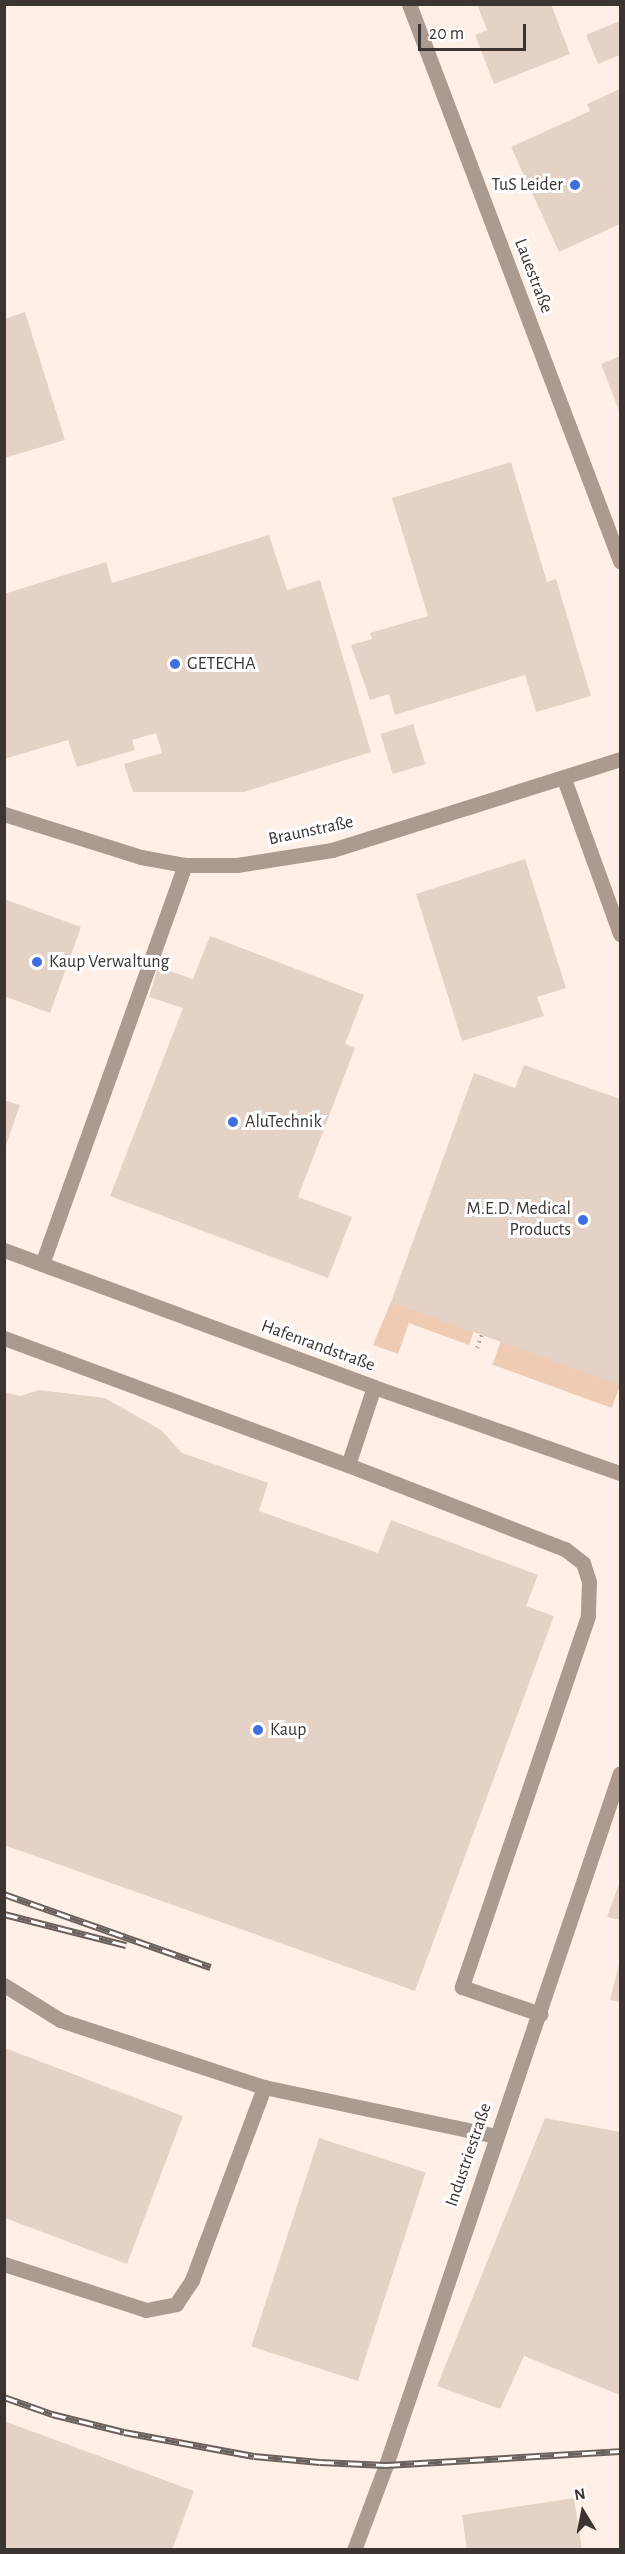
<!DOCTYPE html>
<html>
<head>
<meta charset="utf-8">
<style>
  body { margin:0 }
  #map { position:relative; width:625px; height:2554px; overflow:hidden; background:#ffefe6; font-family:"Alegreya Sans",sans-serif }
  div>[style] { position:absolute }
  .green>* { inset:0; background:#efcbb4; transform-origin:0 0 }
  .building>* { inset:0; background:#e5d2c7; transform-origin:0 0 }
  .path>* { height:4px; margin-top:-2px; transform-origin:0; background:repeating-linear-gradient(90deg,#b1a49d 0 1.5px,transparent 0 6px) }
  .minor>* { height:15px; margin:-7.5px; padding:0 7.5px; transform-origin:7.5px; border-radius:7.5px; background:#aa9a8f }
  .rail>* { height:7px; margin-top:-3.5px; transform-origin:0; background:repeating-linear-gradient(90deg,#fff 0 14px,#6b615c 0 28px); box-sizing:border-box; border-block:2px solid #6b615c }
  .dots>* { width:16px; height:16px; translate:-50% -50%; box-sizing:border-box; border:3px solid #fff; border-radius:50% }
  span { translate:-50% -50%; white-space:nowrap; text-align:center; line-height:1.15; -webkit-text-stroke:6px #fff; paint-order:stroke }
  .poi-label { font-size:18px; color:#3c3430 }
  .right { translate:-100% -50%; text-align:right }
  .left { translate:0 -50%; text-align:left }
  .street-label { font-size:18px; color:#3c3430 }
  .frame { position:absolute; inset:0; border:6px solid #3c3430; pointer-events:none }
  .north { position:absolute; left:553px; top:2482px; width:60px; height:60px; -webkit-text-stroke:4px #fff; paint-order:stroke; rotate:350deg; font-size:16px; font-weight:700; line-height:24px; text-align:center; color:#3c3430 }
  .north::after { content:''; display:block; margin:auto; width:21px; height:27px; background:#3c3430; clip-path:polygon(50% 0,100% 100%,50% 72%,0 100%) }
  .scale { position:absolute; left:418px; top:24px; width:108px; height:27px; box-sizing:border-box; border:3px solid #3c3430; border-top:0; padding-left:8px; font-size:18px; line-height:21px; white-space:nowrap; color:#3c3430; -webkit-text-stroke:4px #fff; paint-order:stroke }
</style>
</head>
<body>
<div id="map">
  <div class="green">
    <i style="clip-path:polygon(391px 1302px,474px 1331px,469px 1345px,409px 1323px,398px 1354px,373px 1345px)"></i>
    <i style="left:501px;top:1341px;width:127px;height:25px;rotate:20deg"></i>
  </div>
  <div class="building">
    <i style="clip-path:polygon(477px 4px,551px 4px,570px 54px,494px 84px,475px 35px,487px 30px)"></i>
    <i style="clip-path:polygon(620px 21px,620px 55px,598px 64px,586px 35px)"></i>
    <i style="clip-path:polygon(620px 89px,620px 224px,559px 252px,511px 147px,590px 111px,587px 104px)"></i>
    <i style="clip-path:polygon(25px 312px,65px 440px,4px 458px,4px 319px)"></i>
    <i style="clip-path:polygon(620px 356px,620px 413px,601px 364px)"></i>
    <i style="clip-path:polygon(511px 462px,547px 582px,556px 579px,591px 696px,536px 712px,525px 675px,395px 715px,389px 694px,370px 700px,351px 645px,372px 639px,370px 633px,428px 616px,392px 498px)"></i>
    <i style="clip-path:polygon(269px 535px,287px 590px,320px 580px,371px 752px,244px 792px,133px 792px,124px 764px,162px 753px,156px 733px,132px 740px,135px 750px,77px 767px,68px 740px,4px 759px,4px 594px,106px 562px,112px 583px)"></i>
    <i style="left:413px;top:724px;width:42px;height:34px;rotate:73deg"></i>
    <i style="clip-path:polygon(525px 859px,566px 988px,537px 997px,544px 1016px,462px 1041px,416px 894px)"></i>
    <i style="clip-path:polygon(4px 899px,81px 927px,50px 1013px,4px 996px)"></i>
    <i style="clip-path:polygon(210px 936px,364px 995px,345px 1044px,355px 1048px,298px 1197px,352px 1217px,328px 1278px,110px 1196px,183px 1008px,149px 997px,158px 967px,193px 979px)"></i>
    <i style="clip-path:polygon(524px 1065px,620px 1099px,620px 1385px,391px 1302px,474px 1073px,515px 1088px)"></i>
    <i style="clip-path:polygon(4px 1100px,20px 1105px,5px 1148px,4px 1148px)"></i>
    <i style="clip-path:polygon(39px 1390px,105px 1398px,161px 1430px,182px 1453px,268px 1483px,259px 1511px,378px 1553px,391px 1520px,538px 1575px,526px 1606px,554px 1616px,415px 1991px,4px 1845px,4px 1392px,20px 1396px)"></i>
    <i style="clip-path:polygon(620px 1881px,620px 1920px,607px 1917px)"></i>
    <i style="clip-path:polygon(620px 1961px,620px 2002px,610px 2000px)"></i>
    <i style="clip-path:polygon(5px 2048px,183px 2116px,127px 2264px,5px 2218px)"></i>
    <i style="clip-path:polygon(545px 2118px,620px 2132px,620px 2395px,524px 2356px,500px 2409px,437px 2386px)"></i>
    <i style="left:319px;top:2138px;width:112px;height:219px;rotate:18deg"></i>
    <i style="clip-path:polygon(4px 2421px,194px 2491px,172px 2550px,4px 2550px)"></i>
    <i style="clip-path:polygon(574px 2498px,582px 2550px,467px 2550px,462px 2515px)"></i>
  </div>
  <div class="path">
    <i style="left:477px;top:1348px;width:15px;rotate:-70deg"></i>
  </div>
  <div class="minor">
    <i style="left:409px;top:4px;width:596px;rotate:69.25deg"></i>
    <i style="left:564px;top:779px;width:165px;rotate:70.1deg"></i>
    <i style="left:4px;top:814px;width:144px;rotate:17.4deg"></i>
    <i style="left:141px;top:857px;width:45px;rotate:10.3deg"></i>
    <i style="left:185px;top:865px;width:52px"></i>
    <i style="left:237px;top:865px;width:96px;rotate:-9deg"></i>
    <i style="left:332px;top:850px;width:302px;rotate:-17.5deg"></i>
    <i style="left:4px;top:1250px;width:395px;rotate:20.3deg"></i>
    <i style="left:374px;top:1387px;width:261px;rotate:19.3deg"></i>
    <i style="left:42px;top:1264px;width:424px;rotate:-70.3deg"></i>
    <i style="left:4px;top:1338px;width:367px;rotate:20.3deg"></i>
    <i style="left:348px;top:1465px;width:82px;rotate:-71.6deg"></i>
    <i style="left:348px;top:1465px;width:233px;rotate:21.2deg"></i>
    <i style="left:565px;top:1549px;width:23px;rotate:38deg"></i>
    <i style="left:583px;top:1563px;width:20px;rotate:72deg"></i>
    <i style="left:589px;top:1582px;width:34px;rotate:92deg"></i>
    <i style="left:588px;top:1616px;width:392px;rotate:108.8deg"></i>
    <i style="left:462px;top:1987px;width:83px;rotate:19.1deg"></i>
    <i style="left:4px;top:1985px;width:66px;rotate:32deg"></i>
    <i style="left:60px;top:2020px;width:215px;rotate:18.2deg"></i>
    <i style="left:264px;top:2087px;width:238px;rotate:11.9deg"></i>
    <i style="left:4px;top:2264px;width:149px;rotate:17.9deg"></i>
    <i style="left:146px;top:2310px;width:31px;rotate:-11deg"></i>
    <i style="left:176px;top:2304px;width:29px;rotate:-56deg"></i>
    <i style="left:192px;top:2280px;width:206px;rotate:-69.5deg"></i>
    <i style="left:354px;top:2550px;width:91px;rotate:-69.4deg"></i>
    <i style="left:386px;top:2465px;width:730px;rotate:-71.32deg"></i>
  </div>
  <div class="rail">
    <i style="left:4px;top:1894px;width:219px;rotate:19.5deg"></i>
    <i style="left:4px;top:1914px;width:126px;rotate:14.3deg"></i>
    <i style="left:4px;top:2397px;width:51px;rotate:19.5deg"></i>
    <i style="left:52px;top:2414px;width:74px;rotate:14deg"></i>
    <i style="left:124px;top:2432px;width:132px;rotate:10.5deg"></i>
    <i style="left:254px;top:2456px;width:66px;rotate:5.2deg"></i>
    <i style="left:320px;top:2462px;width:66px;rotate:2.6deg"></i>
    <i style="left:386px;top:2465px;width:234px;rotate:-3.4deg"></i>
  </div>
  <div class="dots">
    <i style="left:575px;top:185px;background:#3e6edf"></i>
    <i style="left:175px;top:664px;background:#3e6edf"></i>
    <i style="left:37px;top:962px;background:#3e6edf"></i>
    <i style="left:233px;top:1122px;background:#3e6edf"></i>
    <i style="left:583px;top:1220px;background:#3e6edf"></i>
    <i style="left:258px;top:1730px;background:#3e6edf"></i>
  </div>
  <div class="poi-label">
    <span class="right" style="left:563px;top:185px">TuS Leider</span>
    <span class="left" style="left:187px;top:664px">GETECHA</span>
    <span class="left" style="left:49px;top:962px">Kaup Verwaltung</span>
    <span class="left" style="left:245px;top:1122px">AluTechnik</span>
    <span class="right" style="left:571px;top:1220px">M.E.D. Medical<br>Products</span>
    <span class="left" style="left:270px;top:1730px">Kaup</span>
  </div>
  <div class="street-label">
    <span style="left:533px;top:276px;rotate:69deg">Lauestraße</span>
    <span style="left:311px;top:831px;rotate:-12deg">Braunstraße</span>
    <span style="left:318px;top:1346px;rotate:20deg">Hafenrandstraße</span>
    <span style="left:469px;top:2155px;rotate:-71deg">Industriestraße</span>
  </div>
  <div class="frame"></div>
  <div class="north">N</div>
  <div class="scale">20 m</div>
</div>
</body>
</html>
